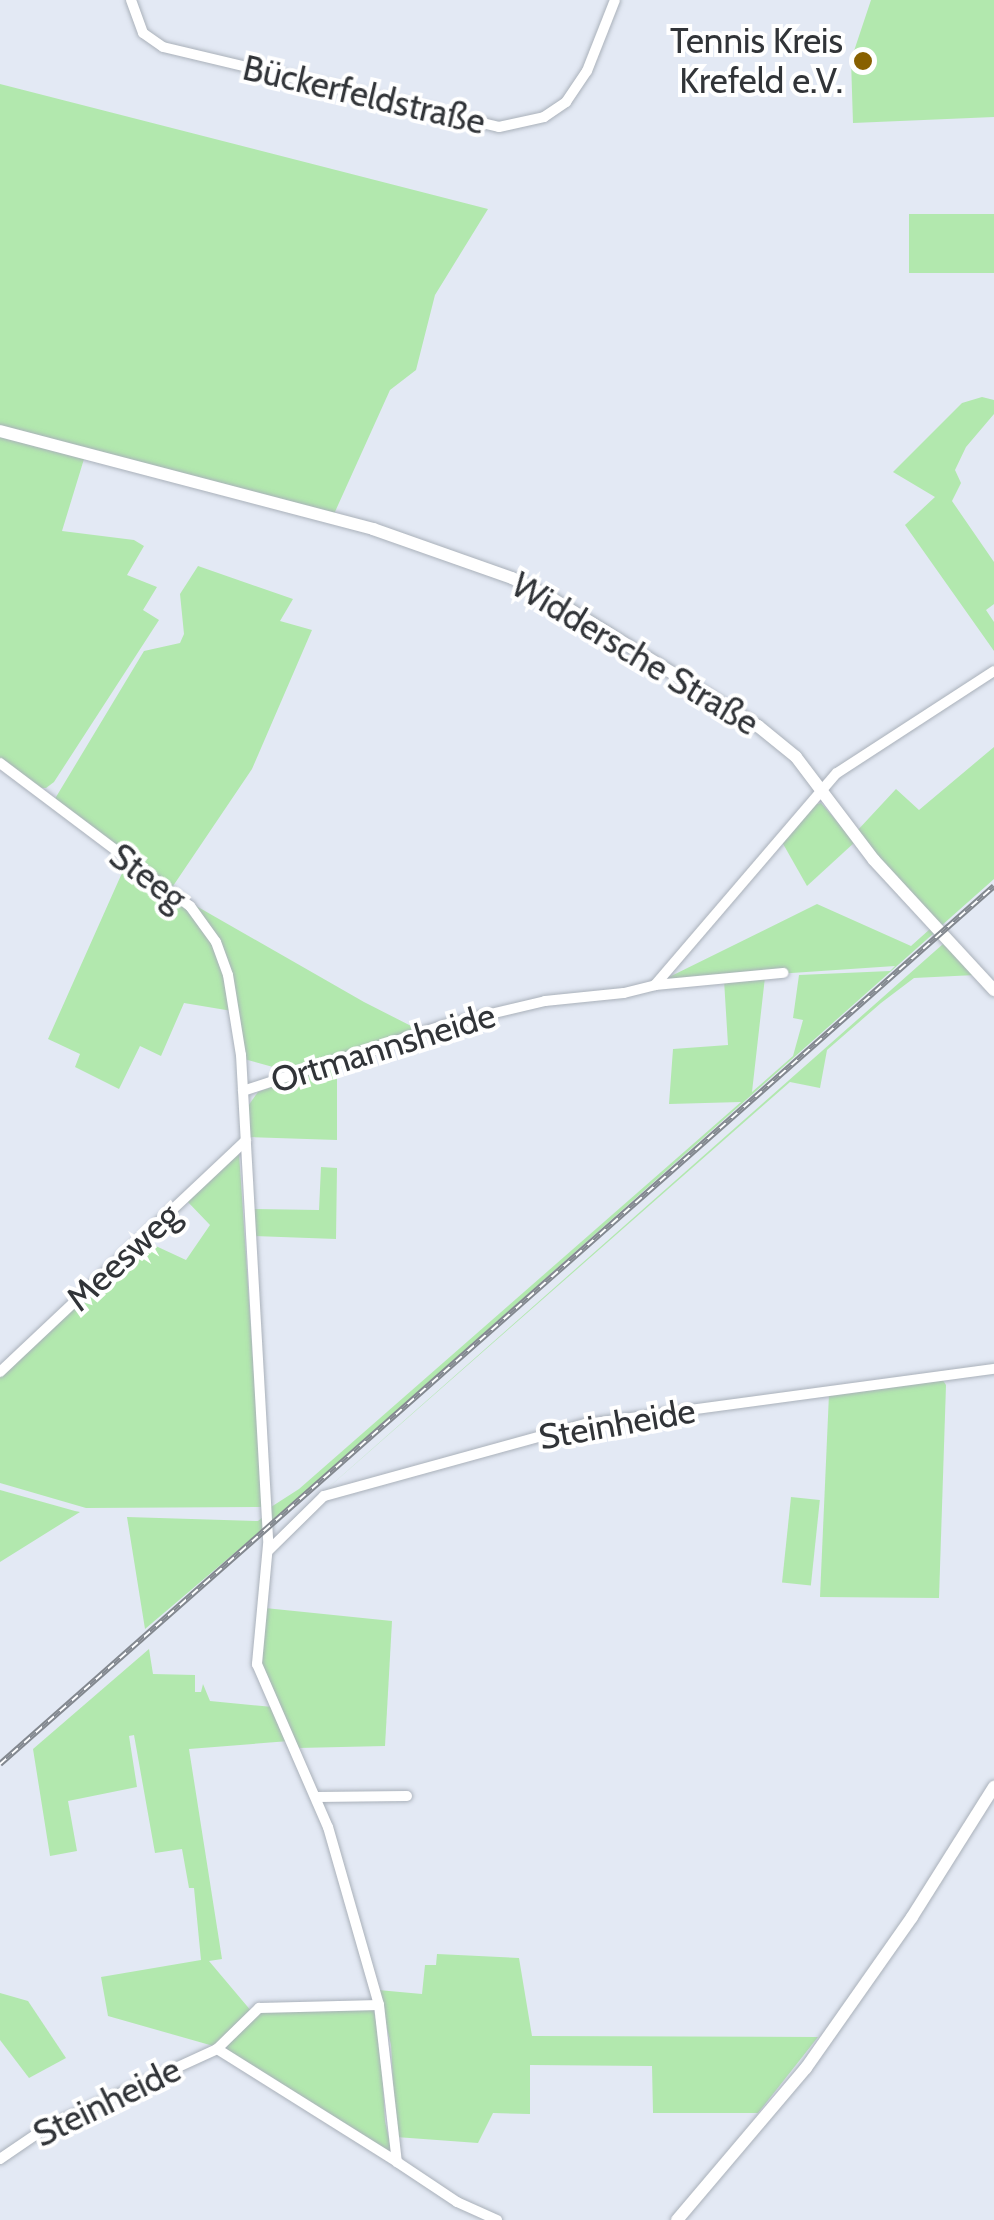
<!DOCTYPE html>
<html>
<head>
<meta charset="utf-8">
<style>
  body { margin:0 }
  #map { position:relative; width:994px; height:2220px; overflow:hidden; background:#e3e9f4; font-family:Cabin,sans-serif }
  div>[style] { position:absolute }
  .green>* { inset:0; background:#b2e8ae; transform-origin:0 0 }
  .roads { filter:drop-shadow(0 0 2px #aab1ba) drop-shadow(0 0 2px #aab1ba) }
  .minor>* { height:10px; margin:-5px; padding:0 5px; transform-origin:5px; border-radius:5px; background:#fff }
  .tertiary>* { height:12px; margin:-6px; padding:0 6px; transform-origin:6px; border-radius:6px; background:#fff }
  .rail>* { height:6px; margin-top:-3px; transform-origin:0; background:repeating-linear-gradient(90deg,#fff 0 8px,#83888f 0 16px); box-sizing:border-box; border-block:2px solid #83888f }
  .dots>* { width:28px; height:28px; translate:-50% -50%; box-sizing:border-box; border:5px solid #fff; border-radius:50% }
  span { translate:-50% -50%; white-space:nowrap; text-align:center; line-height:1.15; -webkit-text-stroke:8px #fff; paint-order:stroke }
  .poi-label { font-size:35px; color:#313438 }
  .right { translate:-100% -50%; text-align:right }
  .street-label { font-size:35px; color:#313438 }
</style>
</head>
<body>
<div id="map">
  <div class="green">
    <i style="clip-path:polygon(871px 0,994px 0,994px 117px,853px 123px,851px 60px)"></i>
    <i style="clip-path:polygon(0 84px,488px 209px,435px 295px,416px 370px,390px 390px,334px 514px,0 427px)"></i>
    <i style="left:994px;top:214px;width:59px;height:85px;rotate:90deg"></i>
    <i style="clip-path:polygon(982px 397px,994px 400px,994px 414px,966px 447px,955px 470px,961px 483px,952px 501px,994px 562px,994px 604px,986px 610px,994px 622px,994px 651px,905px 525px,935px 497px,893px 472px,962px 403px)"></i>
    <i style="clip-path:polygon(0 436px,84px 459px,62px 531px,134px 540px,144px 546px,127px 575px,157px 587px,143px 610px,159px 620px,54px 782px,46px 788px,35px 788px,0 760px)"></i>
    <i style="clip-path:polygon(198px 566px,293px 599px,280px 621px,312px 630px,252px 769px,171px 889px,53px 802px,144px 651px,180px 643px,184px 634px,180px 594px)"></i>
    <i style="clip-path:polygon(994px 747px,994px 879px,941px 926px,856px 832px,896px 789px,919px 810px)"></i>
    <i style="clip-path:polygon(821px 803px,855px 842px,807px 886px,782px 842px,813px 805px)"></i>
    <i style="clip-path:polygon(126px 864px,187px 907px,217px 949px,232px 1011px,184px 1003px,161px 1056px,140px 1046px,119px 1089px,75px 1067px,80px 1054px,48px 1039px)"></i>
    <i style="clip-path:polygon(191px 903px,364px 1002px,419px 1030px,291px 1072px,244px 1059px,229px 968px)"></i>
    <i style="clip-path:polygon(817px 904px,911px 946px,930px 929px,934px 933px,270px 1523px,271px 1507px,299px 1489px,741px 1102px,669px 1104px,673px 1049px,728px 1045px,724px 980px,765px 977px,752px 1092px,793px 1056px,803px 1020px,793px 1018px,799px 975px,890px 971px,895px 966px,659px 982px)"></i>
    <i style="clip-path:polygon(943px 944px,975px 975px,914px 978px,881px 1003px,827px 1050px,820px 1088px,790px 1082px,312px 1502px)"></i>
    <i style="clip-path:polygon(337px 1062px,337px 1140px,249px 1137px,248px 1106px,258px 1092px)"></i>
    <i style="clip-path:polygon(239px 1153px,263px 1507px,86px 1508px,0 1483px,0 1376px,145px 1241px,186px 1260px,210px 1225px,186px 1200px)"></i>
    <i style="clip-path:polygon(321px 1167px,337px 1168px,336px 1239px,252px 1236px,251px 1209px,319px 1210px)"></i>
    <i style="clip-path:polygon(942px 1379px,946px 1385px,939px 1598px,820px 1597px,829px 1394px)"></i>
    <i style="clip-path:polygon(0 1490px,75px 1511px,80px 1512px,0 1562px)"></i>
    <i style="left:791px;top:1497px;width:29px;height:86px;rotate:6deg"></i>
    <i style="clip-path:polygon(127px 1517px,258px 1521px,263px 1517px,264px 1528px,145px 1629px)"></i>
    <i style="clip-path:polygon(265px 1608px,392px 1621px,385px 1746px,298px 1748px,259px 1663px)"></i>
    <i style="clip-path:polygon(149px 1649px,153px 1674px,195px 1675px,195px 1692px,201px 1692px,203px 1684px,210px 1701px,273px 1707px,289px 1741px,189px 1749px,222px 1959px,209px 1961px,252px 2012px,217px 2047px,108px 2016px,101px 1977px,201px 1960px,194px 1888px,189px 1888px,182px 1849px,155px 1853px,134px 1735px,129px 1736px,137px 1787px,68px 1801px,77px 1851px,50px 1856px,33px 1749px)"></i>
    <i style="clip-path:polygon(437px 1954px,519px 1958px,532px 2036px,818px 2037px,758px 2113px,653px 2113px,652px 2066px,530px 2065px,530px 2114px,493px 2113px,478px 2143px,396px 2137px,391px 2045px,378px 1990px,422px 1994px,425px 1965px,436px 1965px)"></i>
    <i style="clip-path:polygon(0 1993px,28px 2001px,66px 2058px,29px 2078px,0 2040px)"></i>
    <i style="clip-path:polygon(365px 2007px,374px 2010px,381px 2047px,385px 2121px,393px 2157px,220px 2049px,259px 2011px)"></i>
  </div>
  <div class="roads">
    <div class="minor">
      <i style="left:131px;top:0;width:35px;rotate:70deg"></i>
      <i style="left:143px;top:33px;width:24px;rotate:35deg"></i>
      <i style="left:163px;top:47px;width:345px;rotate:13.4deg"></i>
      <i style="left:499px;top:127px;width:46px;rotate:-12.5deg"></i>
      <i style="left:544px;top:117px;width:27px;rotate:-34deg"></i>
      <i style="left:566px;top:102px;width:37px;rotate:-56deg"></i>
      <i style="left:587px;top:71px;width:76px;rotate:-68.5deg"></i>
      <i style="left:0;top:763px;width:238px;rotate:37deg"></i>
      <i style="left:190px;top:906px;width:44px;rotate:54.2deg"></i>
      <i style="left:216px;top:942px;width:35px;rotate:70deg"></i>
      <i style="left:228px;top:975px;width:81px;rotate:80.8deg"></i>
      <i style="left:241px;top:1055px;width:491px;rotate:86.8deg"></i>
      <i style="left:268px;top:1545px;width:120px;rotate:95.3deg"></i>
      <i style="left:257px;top:1664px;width:178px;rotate:66.5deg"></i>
      <i style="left:328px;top:1827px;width:185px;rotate:74deg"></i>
      <i style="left:379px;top:2005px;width:158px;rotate:83.5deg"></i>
      <i style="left:397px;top:2162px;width:72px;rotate:33.7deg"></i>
      <i style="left:457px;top:2202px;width:44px;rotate:24.2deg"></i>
      <i style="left:655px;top:985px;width:129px;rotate:-5.4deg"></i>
      <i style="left:243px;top:1091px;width:216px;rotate:-18.1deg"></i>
      <i style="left:448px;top:1024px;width:100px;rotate:-13.3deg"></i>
      <i style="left:545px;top:1001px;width:79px;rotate:-5.8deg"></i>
      <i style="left:624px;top:993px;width:32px;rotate:-14deg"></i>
      <i style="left:655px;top:985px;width:279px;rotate:-49.4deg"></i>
      <i style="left:837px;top:773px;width:187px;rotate:-33deg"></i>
      <i style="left:0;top:1372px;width:338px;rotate:-43.3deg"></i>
      <i style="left:269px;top:1550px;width:77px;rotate:-44.5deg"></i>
      <i style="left:324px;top:1496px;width:272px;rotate:-15.4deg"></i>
      <i style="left:586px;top:1424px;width:412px;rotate:-7.7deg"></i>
      <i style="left:316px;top:1797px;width:91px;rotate:-0.6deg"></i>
      <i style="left:217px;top:2049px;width:213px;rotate:32.1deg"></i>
      <i style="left:0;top:2159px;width:57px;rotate:-34.2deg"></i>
      <i style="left:47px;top:2127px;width:187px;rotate:-24.6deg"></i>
      <i style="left:217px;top:2049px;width:59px;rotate:-44.3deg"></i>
      <i style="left:259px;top:2008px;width:120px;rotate:-1.4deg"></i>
    </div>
    <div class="tertiary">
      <i style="left:0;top:431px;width:386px;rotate:14.7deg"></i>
      <i style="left:373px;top:529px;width:147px;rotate:19.4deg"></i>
      <i style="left:512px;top:578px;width:46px;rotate:27.1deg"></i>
      <i style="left:553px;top:599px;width:241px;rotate:31.8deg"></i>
      <i style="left:758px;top:726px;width:49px;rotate:39.2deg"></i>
      <i style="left:796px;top:757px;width:129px;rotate:52.9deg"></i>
      <i style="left:874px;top:860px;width:177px;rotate:47.3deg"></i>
      <i style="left:677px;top:2220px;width:199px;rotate:-49.7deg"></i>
      <i style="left:806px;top:2068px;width:184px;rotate:-54.9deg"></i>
      <i style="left:912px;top:1917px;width:154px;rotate:-57.8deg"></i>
    </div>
  </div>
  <div class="rail">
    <i style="left:0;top:1764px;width:1326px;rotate:-41.45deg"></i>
  </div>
  <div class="dots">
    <i style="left:863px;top:61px;background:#886000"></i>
  </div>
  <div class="poi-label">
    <span class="right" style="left:843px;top:61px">Tennis Kreis<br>Krefeld e.V.</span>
  </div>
  <div class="street-label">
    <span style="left:364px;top:95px;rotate:13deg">Bückerfeldstraße</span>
    <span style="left:635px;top:654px;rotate:31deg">Widdersche Straße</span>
    <span style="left:148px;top:877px;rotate:37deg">Steeg</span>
    <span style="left:383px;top:1048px;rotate:-17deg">Ortmannsheide</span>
    <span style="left:123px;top:1257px;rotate:-43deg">Meesweg</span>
    <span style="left:617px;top:1424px;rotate:-10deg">Steinheide</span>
    <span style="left:107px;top:2102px;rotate:-26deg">Steinheide</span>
  </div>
</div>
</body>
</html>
